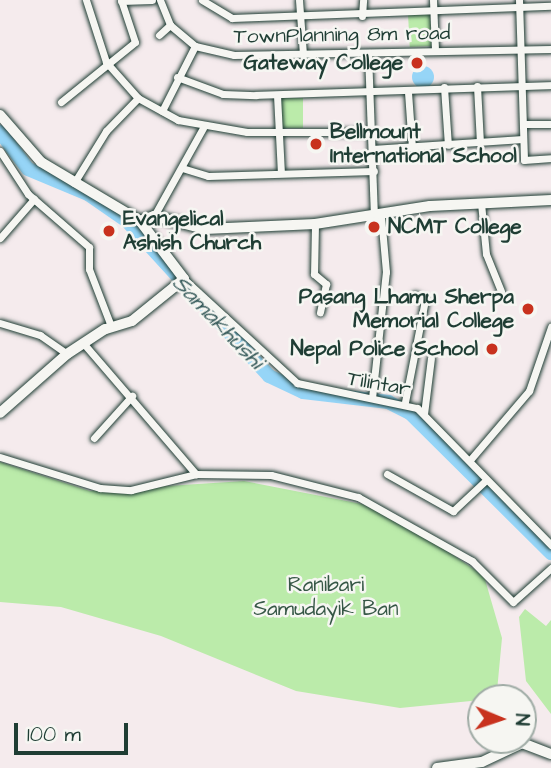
<!DOCTYPE html>
<html>
<head>
<meta charset="utf-8">
<style>
  body { margin:0 }
  #map { position:relative; width:551px; height:768px; overflow:hidden; background:#f5ebed; font-family:"Architects Daughter",sans-serif }
  div>[style] { position:absolute }
  .green>* { inset:0; background:#bbebaa; transform-origin:0 0 }
  .water>* { inset:0; background:#96d5f7 }
  .round { border-radius:50% }
  .river>* { height:14px; margin:-7px; padding:0 7px; transform-origin:7px; border-radius:7px; background:#96d5f7 }
  .roads { filter:drop-shadow(0 0 2px #1f3d34) drop-shadow(0 0 2px #1f3d34) }
  .street>* { height:7px; margin:-3.5px; padding:0 3.5px; transform-origin:3.5px; border-radius:3.5px; background:#f6f6f2 }
  .secondary>* { height:10px; margin:-5px; padding:0 5px; transform-origin:5px; border-radius:5px; background:#f6f6f2 }
  .dots>* { width:19px; height:19px; translate:-50% -50%; box-sizing:border-box; border:4px solid #f6f6f2; border-radius:50% }
  span { translate:-50% -50%; white-space:nowrap; text-align:center; line-height:1.15; -webkit-text-stroke:5px #f6f6f2; paint-order:stroke }
  .street-label { font-size:21px; color:#1f3d34 }
  .poi-label { font-size:21px; color:#1f3d34; font-weight:700 }
  .right { translate:-100% -50%; text-align:right }
  .left { translate:0 -50%; text-align:left }
  .park-label { font-size:21px; color:#365746 }
  .water-label { font-size:23px; color:#375b5b; font-style:italic }
  .north { position:absolute; left:467px; top:684px; width:70px; height:70px; box-sizing:border-box; background:#f6f6f2; border:2px solid #a0aca6; border-radius:50%; rotate:92deg; font-size:19px; font-weight:700; line-height:28px; text-align:center; color:#1f3d34 }
  .north::after { content:''; display:block; margin:auto; width:24px; height:32px; background:#c8321e; clip-path:polygon(50% 0,100% 100%,50% 72%,0 100%) }
  .scale { position:absolute; left:14px; top:723px; width:114px; height:32px; box-sizing:border-box; border:4px solid #1f3d34; border-top:0; padding-left:9px; font-size:21px; line-height:24px; white-space:nowrap; color:#1f3d34; -webkit-text-stroke:5px #f6f6f2; paint-order:stroke }
</style>
</head>
<body>
<div id="map">
  <div class="green">
    <i style="left:430px;top:13px;width:33px;height:22px;rotate:87deg"></i>
    <i style="left:279px;top:98px;width:24px;height:30px"></i>
    <i style="clip-path:polygon(0 462px,90px 491px,244px 481px,362px 504px,407px 524px,484px 576px,502px 638px,497px 691px,481px 700px,400px 708px,296px 691px,161px 636px,61px 607px,0 602px)"></i>
    <i style="clip-path:polygon(525px 609px,546px 626px,551px 620px,551px 714px,526px 681px,519px 617px)"></i>
  </div>
  <div class="water">
    <i class="round" style="left:412px;top:66px;width:22px;height:22px"></i>
  </div>
  <div class="river">
    <i style="left:0;top:132px;width:46px;rotate:52.9deg"></i>
    <i style="left:28px;top:169px;width:65px;rotate:22.6deg"></i>
    <i style="left:88px;top:194px;width:47px;rotate:34.7deg"></i>
    <i style="left:127px;top:221px;width:210px;rotate:47.5deg"></i>
    <i style="left:269px;top:376px;width:38px;rotate:25deg"></i>
    <i style="left:303px;top:392px;width:86px;rotate:6.7deg"></i>
    <i style="left:388px;top:402px;width:25px;rotate:27deg"></i>
    <i style="left:410px;top:413px;width:199px;rotate:44.8deg"></i>
  </div>
  <div class="roads">
    <div class="street">
      <i style="left:86px;top:0;width:65px;rotate:72.1deg"></i>
      <i style="left:106px;top:62px;width:48px;rotate:48.4deg"></i>
      <i style="left:138px;top:98px;width:46px;rotate:28.8deg"></i>
      <i style="left:178px;top:120px;width:70px;rotate:9.9deg"></i>
      <i style="left:247px;top:132px;width:124px"></i>
      <i style="left:160px;top:0;width:27px;rotate:68deg"></i>
      <i style="left:170px;top:25px;width:33px;rotate:40deg"></i>
      <i style="left:195px;top:46px;width:40px;rotate:13deg"></i>
      <i style="left:234px;top:55px;width:317px;rotate:-1.1deg"></i>
      <i style="left:202px;top:0;width:35px;rotate:31deg"></i>
      <i style="left:232px;top:18px;width:319px;rotate:-2.2deg"></i>
      <i style="left:299px;top:0;width:55px;rotate:85.8deg"></i>
      <i style="left:433px;top:0;width:50px;rotate:87.7deg"></i>
      <i style="left:519px;top:0;width:160px;rotate:88.2deg"></i>
      <i style="left:524px;top:160px;width:27px;rotate:-4deg"></i>
      <i style="left:121px;top:1px;width:31px;rotate:-2deg"></i>
      <i style="left:362px;top:16px;width:16px;rotate:-86deg"></i>
      <i style="left:159px;top:35px;width:15px;rotate:-42deg"></i>
      <i style="left:368px;top:53px;width:165px;rotate:87.9deg"></i>
      <i style="left:177px;top:77px;width:49px;rotate:20.3deg"></i>
      <i style="left:223px;top:94px;width:33px;rotate:2deg"></i>
      <i style="left:256px;top:95px;width:295px;rotate:-1.9deg"></i>
      <i style="left:477px;top:86px;width:57px;rotate:87deg"></i>
      <i style="left:444px;top:87px;width:58px;rotate:86.1deg"></i>
      <i style="left:408px;top:92px;width:56px;rotate:85.9deg"></i>
      <i style="left:277px;top:95px;width:78px;rotate:87.1deg"></i>
      <i style="left:61px;top:102px;width:95px;rotate:-39deg"></i>
      <i style="left:135px;top:42px;width:44px;rotate:-108.4deg"></i>
      <i style="left:162px;top:111px;width:73px;rotate:-63.1deg"></i>
      <i style="left:523px;top:124px;width:28px"></i>
      <i style="left:372px;top:149px;width:151px;rotate:-3.8deg"></i>
      <i style="left:0;top:151px;width:51px;rotate:56.9deg"></i>
      <i style="left:28px;top:194px;width:81px;rotate:41deg"></i>
      <i style="left:89px;top:247px;width:22px;rotate:90deg"></i>
      <i style="left:89px;top:269px;width:61px;rotate:68.9deg"></i>
      <i style="left:182px;top:168px;width:27px;rotate:17deg"></i>
      <i style="left:208px;top:176px;width:166px;rotate:-1.7deg"></i>
      <i style="left:74px;top:183px;width:61px;rotate:-58.4deg"></i>
      <i style="left:106px;top:131px;width:46px;rotate:-45.9deg"></i>
      <i style="left:481px;top:203px;width:51px;rotate:84.4deg"></i>
      <i style="left:486px;top:254px;width:40px;rotate:68deg"></i>
      <i style="left:154px;top:216px;width:101px;rotate:-60.9deg"></i>
      <i style="left:315px;top:224px;width:50px;rotate:91.1deg"></i>
      <i style="left:314px;top:274px;width:16px;rotate:40deg"></i>
      <i style="left:326px;top:284px;width:29px;rotate:102deg"></i>
      <i style="left:0;top:238px;width:52px;rotate:-48.9deg"></i>
      <i style="left:184px;top:279px;width:154px;rotate:42.6deg"></i>
      <i style="left:297px;top:383px;width:123px;rotate:11.8deg"></i>
      <i style="left:417px;top:408px;width:192px;rotate:45.6deg"></i>
      <i style="left:0;top:323px;width:42px;rotate:16.7deg"></i>
      <i style="left:40px;top:335px;width:33px;rotate:35deg"></i>
      <i style="left:84px;top:344px;width:172px;rotate:49.3deg"></i>
      <i style="left:196px;top:474px;width:75px;rotate:0.8deg"></i>
      <i style="left:271px;top:475px;width:90px;rotate:14.2deg"></i>
      <i style="left:358px;top:497px;width:131px;rotate:29.3deg"></i>
      <i style="left:472px;top:561px;width:58px;rotate:45deg"></i>
      <i style="left:513px;top:602px;width:51px;rotate:-41.8deg"></i>
      <i style="left:372px;top:398px;width:127px;rotate:-83.7deg"></i>
      <i style="left:386px;top:272px;width:56px;rotate:-95.1deg"></i>
      <i style="left:405px;top:402px;width:104px;rotate:-78.9deg"></i>
      <i style="left:425px;top:300px;width:11px;rotate:-153deg"></i>
      <i style="left:424px;top:414px;width:56px;rotate:-82.9deg"></i>
      <i style="left:94px;top:438px;width:57px;rotate:-47.9deg"></i>
      <i style="left:0;top:457px;width:105px;rotate:17.2deg"></i>
      <i style="left:100px;top:488px;width:31px;rotate:4deg"></i>
      <i style="left:131px;top:490px;width:67px;rotate:-13.8deg"></i>
      <i style="left:470px;top:460px;width:91px;rotate:-49.5deg"></i>
      <i style="left:529px;top:391px;width:68px;rotate:-71deg"></i>
      <i style="left:387px;top:474px;width:76px;rotate:29.3deg"></i>
      <i style="left:453px;top:511px;width:42px;rotate:-43.1deg"></i>
    </div>
    <div class="secondary">
      <i style="left:0;top:115px;width:62px;rotate:48.9deg"></i>
      <i style="left:41px;top:162px;width:115px;rotate:30.8deg"></i>
      <i style="left:140px;top:221px;width:73px;rotate:52.8deg"></i>
      <i style="left:184px;top:279px;width:67px;rotate:141.1deg"></i>
      <i style="left:132px;top:321px;width:28px;rotate:163deg"></i>
      <i style="left:105px;top:329px;width:45px;rotate:146.7deg"></i>
      <i style="left:67px;top:354px;width:89px;rotate:138.6deg"></i>
      <i style="left:140px;top:221px;width:15px;rotate:-20deg"></i>
      <i style="left:154px;top:216px;width:53px;rotate:14.3deg"></i>
      <i style="left:205px;top:229px;width:110px;rotate:-2.6deg"></i>
      <i style="left:315px;top:224px;width:116px;rotate:-8.9deg"></i>
      <i style="left:430px;top:206px;width:121px;rotate:-2.8deg"></i>
      <i style="left:437px;top:768px;width:45px;rotate:-7.6deg"></i>
      <i style="left:482px;top:762px;width:44px;rotate:-25.4deg"></i>
      <i style="left:522px;top:743px;width:31px;rotate:21deg"></i>
    </div>
  </div>
  <div class="dots">
    <i style="left:417px;top:63px;background:#c8321e"></i>
    <i style="left:316px;top:144px;background:#c8321e"></i>
    <i style="left:374px;top:227px;background:#c8321e"></i>
    <i style="left:109px;top:231px;background:#c8321e"></i>
    <i style="left:528px;top:309px;background:#c8321e"></i>
    <i style="left:492px;top:349px;background:#c8321e"></i>
  </div>
  <div class="street-label">
    <span style="left:342px;top:35px;rotate:-1deg">TownPlanning 8m road</span>
    <span style="left:379px;top:384px;rotate:10deg">Tilintar</span>
  </div>
  <div class="poi-label">
    <span class="right" style="left:403px;top:63px">Gateway College</span>
    <span class="left" style="left:330px;top:144px">Bellmount<br>International School</span>
    <span class="left" style="left:123px;top:231px">Evangelical<br>Ashish Church</span>
    <span class="left" style="left:388px;top:227px">NCMT College</span>
    <span class="right" style="left:514px;top:309px">Pasang Lhamu Sherpa<br>Memorial College</span>
    <span class="right" style="left:478px;top:349px">Nepal Police School</span>
  </div>
  <div class="park-label">
    <span style="left:326px;top:597px">Ranibari<br>Samudayik Ban</span>
  </div>
  <div class="water-label">
    <span style="left:218px;top:322px;rotate:46deg">Samakhushi</span>
  </div>
  <div class="north">N</div>
  <div class="scale">100 m</div>
</div>
</body>
</html>
